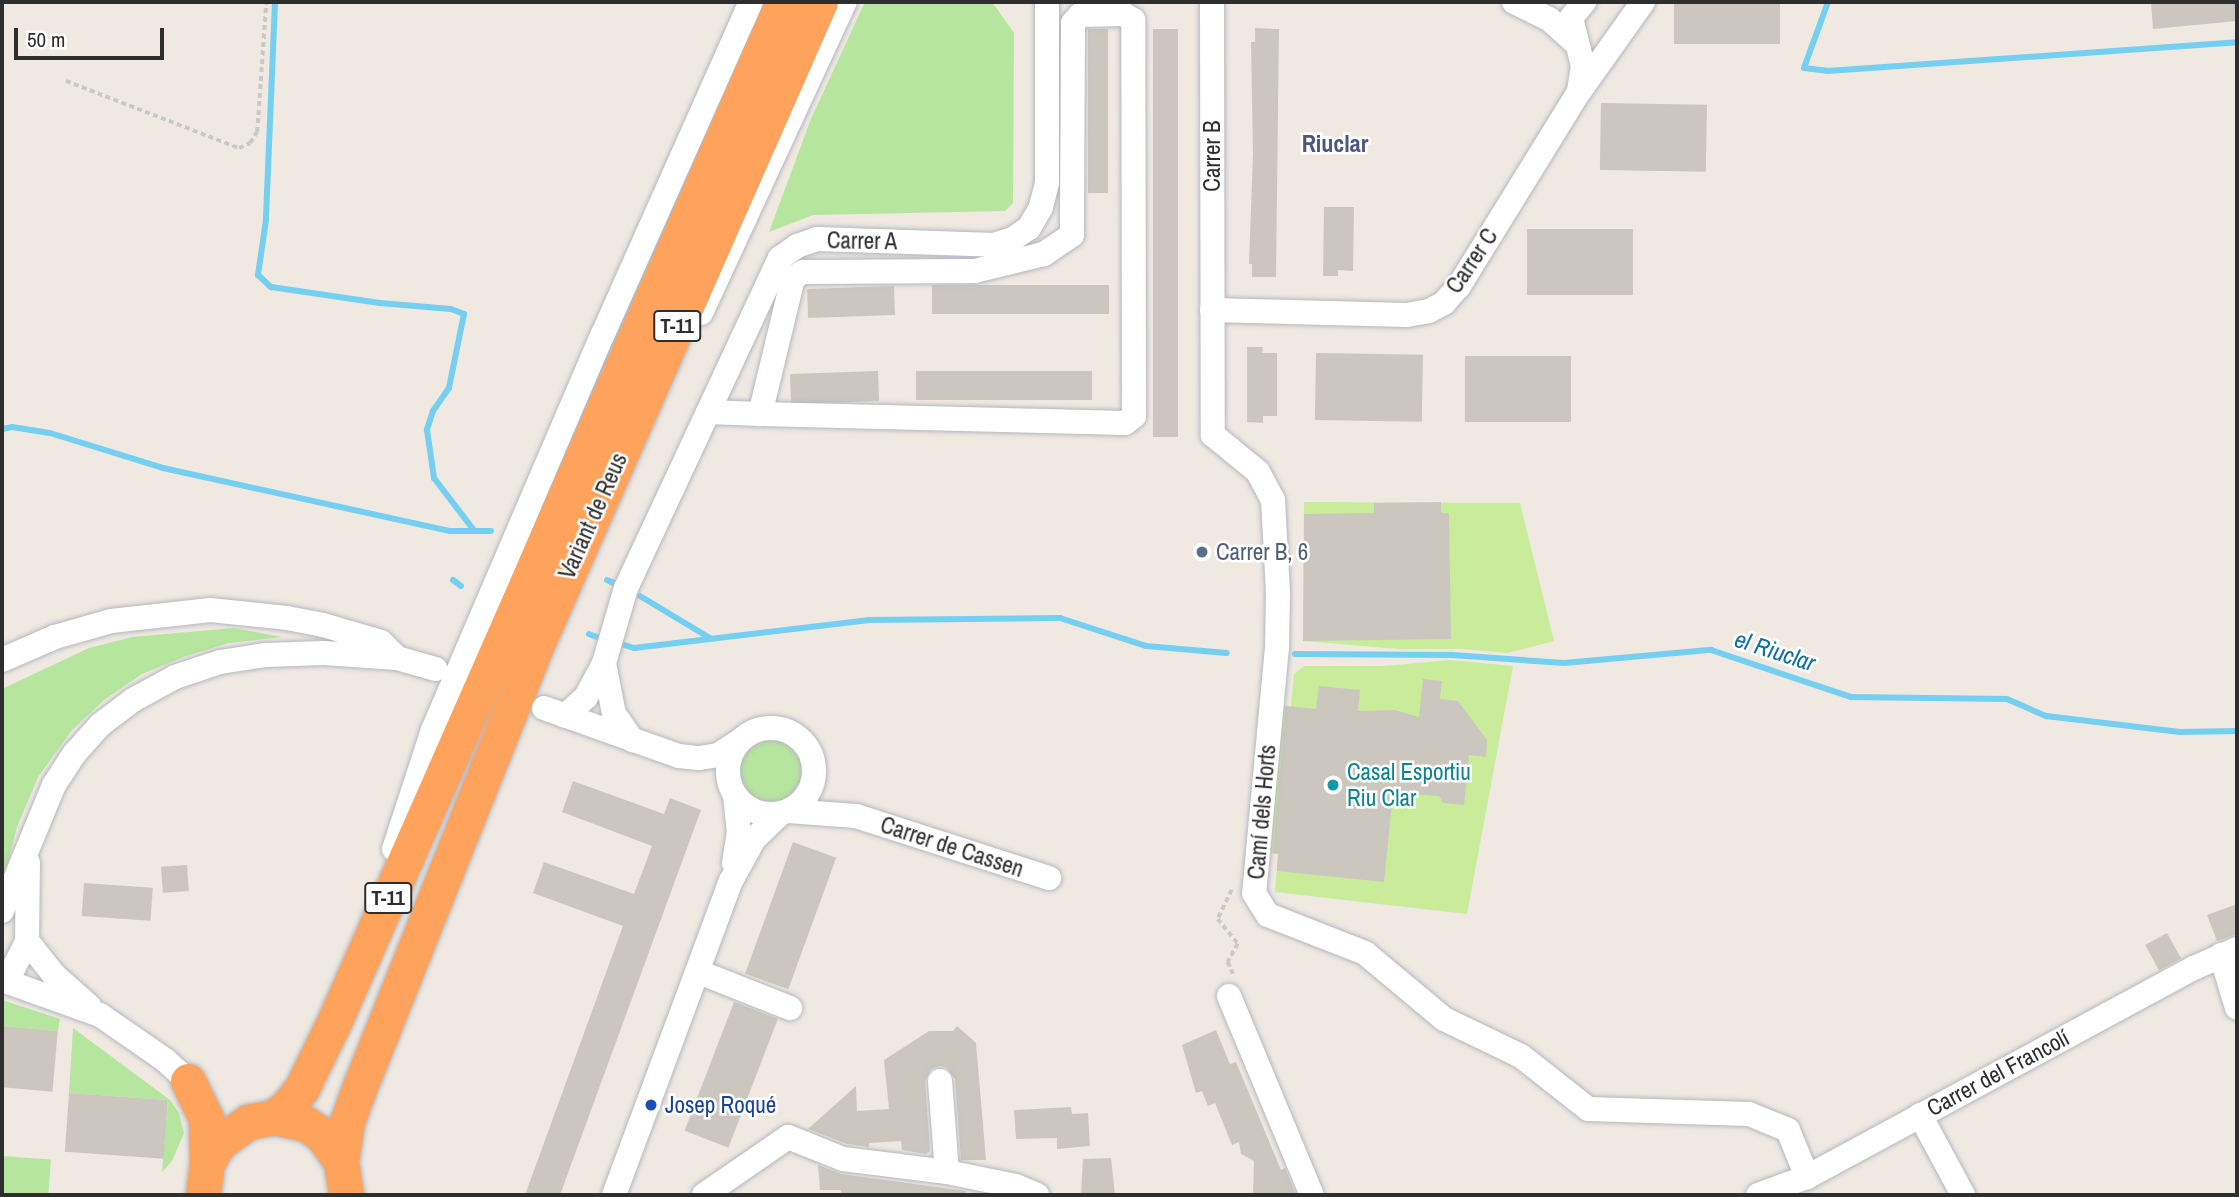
<!DOCTYPE html>
<html>
<head>
<meta charset="utf-8">
<style>
  body { margin:0 }
  #map { position:relative; width:2239px; height:1197px; overflow:hidden; background:#efe9e1; font-family:"Archivo Narrow",sans-serif }
  div>[style] { position:absolute }
  .green>* { inset:0; background:#b6e59e; transform-origin:0 0 }
  .round { border-radius:50% }
  .pitch>* { inset:0; background:#c9ec9a }
  .stream>* { height:6px; margin:-3px; padding:0 3px; transform-origin:3px; border-radius:3px; background:#75cff0 }
  .building>* { inset:0; background:#cbc7bf; transform-origin:0 0 }
  .path>* { height:3.5px; margin-top:-1.75px; transform-origin:0; background:repeating-linear-gradient(90deg,#c9c9c9 0 5px,transparent 0 8.5px) }
  .roads { filter:drop-shadow(0 0 2px #b4b7c1) drop-shadow(0 0 2px #b4b7c1) }
  .minor>* { height:24px; margin:-12px; padding:0 12px; transform-origin:12px; border-radius:12px; background:#fff }
  .minor>.ring { margin:-12px; padding:0; box-sizing:content-box; background:none; border:24px solid #fff; border-radius:50% }
  .highway>* { height:35px; margin:-17.5px; padding:0 17.5px; transform-origin:17.5px; border-radius:17.5px; background:#ffa35c }
  .dots>* { width:19px; height:19px; translate:-50% -50%; box-sizing:border-box; border:4px solid #fff; border-radius:50% }
  span { translate:-50% -50%; white-space:nowrap; text-align:center; line-height:1.15; -webkit-text-stroke:5px #fff; paint-order:stroke }
  .shield-label span { padding:2px 5px; background:#fff; border:2px solid; border-radius:5px; -webkit-text-stroke-width:0 }
  .shield-label { font-size:21px; color:#2e2e2e; font-weight:700 }
  .street-label { font-size:23px; color:#2e2e2e }
  .service-label { font-size:23px; color:#4e5e75 }
  .left { translate:0 -50%; text-align:left }
  .culture-label { font-size:23px; color:#0d838f }
  .transit-label { font-size:23px; color:#164399 }
  .neighbourhood-label { font-size:24px; color:#4d5680; font-weight:700 }
  .water-label { font-size:24px; color:#0d6fa3; font-style:italic }
  .frame { position:absolute; inset:0; border:4px solid #2e2e2e; pointer-events:none }
  .scale { position:absolute; left:14px; top:28px; width:150px; height:32px; box-sizing:border-box; border:4px solid #2e2e2e; border-top:0; padding-left:9px; font-size:21px; line-height:24px; white-space:nowrap; color:#2e2e2e; -webkit-text-stroke:5px #fff; paint-order:stroke }
</style>
</head>
<body>
<div id="map">
  <div class="green">
    <i style="clip-path:polygon(865px 2px,992px 2px,1014px 33px,1013px 203px,1005px 211px,813px 215px,769px 232px,811px 119px)"></i>
    <i style="clip-path:polygon(234px 628px,282px 637px,229px 643px,186px 656px,142px 674px,104px 700px,72px 730px,38px 777px,17px 827px,2px 885px,2px 689px,89px 648px,132px 637px)"></i>
    <i class="round" style="left:738px;top:738px;width:66px;height:66px"></i>
    <i style="clip-path:polygon(2px 1000px,60px 1019px,58px 1031px,2px 1026px)"></i>
    <i style="clip-path:polygon(73px 1028px,170px 1100px,179px 1113px,184px 1133px,172px 1161px,162px 1172px,168px 1100px,69px 1093px)"></i>
    <i style="left:2px;top:1156px;width:49px;height:39px;rotate:4deg"></i>
  </div>
  <div class="pitch">
    <i style="clip-path:polygon(1304px 502px,1520px 503px,1554px 641px,1507px 653px,1462px 649px,1399px 649px,1303px 641px)"></i>
    <i style="clip-path:polygon(1450px 660px,1513px 666px,1467px 914px,1275px 892px,1278px 854px,1265px 853px,1281px 706px,1291px 706px,1294px 674px,1304px 666px,1385px 666px)"></i>
  </div>
  <div class="stream">
    <i style="left:275px;top:2px;width:218px;rotate:92.4deg"></i>
    <i style="left:266px;top:220px;width:56px;rotate:98.3deg"></i>
    <i style="left:258px;top:275px;width:18px;rotate:43deg"></i>
    <i style="left:271px;top:287px;width:110px;rotate:8.4deg"></i>
    <i style="left:380px;top:303px;width:71px;rotate:4.8deg"></i>
    <i style="left:451px;top:309px;width:14px;rotate:21deg"></i>
    <i style="left:464px;top:314px;width:76px;rotate:101.5deg"></i>
    <i style="left:449px;top:388px;width:28px;rotate:125deg"></i>
    <i style="left:433px;top:411px;width:20px;rotate:108deg"></i>
    <i style="left:427px;top:430px;width:49px;rotate:81.7deg"></i>
    <i style="left:434px;top:478px;width:64px;rotate:52.6deg"></i>
    <i style="left:1828px;top:2px;width:70px;rotate:110deg"></i>
    <i style="left:1804px;top:68px;width:23px;rotate:7deg"></i>
    <i style="left:1827px;top:71px;width:411px;rotate:-4deg"></i>
    <i style="left:2px;top:429px;width:10px;rotate:-11deg"></i>
    <i style="left:12px;top:427px;width:38px;rotate:9deg"></i>
    <i style="left:50px;top:433px;width:118px;rotate:17.2deg"></i>
    <i style="left:163px;top:468px;width:294px;rotate:12.4deg"></i>
    <i style="left:450px;top:531px;width:41px"></i>
    <i style="left:453px;top:580px;width:10px;rotate:37deg"></i>
    <i style="left:607px;top:580px;width:8px;rotate:23deg"></i>
    <i style="left:640px;top:596px;width:82px;rotate:31deg"></i>
    <i style="left:589px;top:634px;width:9px;rotate:21deg"></i>
    <i style="left:624px;top:645px;width:10px;rotate:17deg"></i>
    <i style="left:634px;top:648px;width:237px;rotate:-6.8deg"></i>
    <i style="left:869px;top:620px;width:191px;rotate:-0.6deg"></i>
    <i style="left:1060px;top:618px;width:90px;rotate:18deg"></i>
    <i style="left:1146px;top:646px;width:81px;rotate:4.9deg"></i>
    <i style="left:1295px;top:654px;width:157px;rotate:0.4deg"></i>
    <i style="left:1452px;top:655px;width:112px;rotate:4.1deg"></i>
    <i style="left:1564px;top:663px;width:148px;rotate:-5.1deg"></i>
    <i style="left:1711px;top:650px;width:148px;rotate:18.6deg"></i>
    <i style="left:1851px;top:697px;width:156px;rotate:0.7deg"></i>
    <i style="left:2007px;top:699px;width:43px;rotate:23.6deg"></i>
    <i style="left:2046px;top:716px;width:135px;rotate:6.8deg"></i>
    <i style="left:2180px;top:732px;width:57px;rotate:-1deg"></i>
  </div>
  <div class="building">
    <i style="left:1674px;top:2px;width:106px;height:42px"></i>
    <i style="clip-path:polygon(2151px 2px,2237px 2px,2237px 21px,2153px 29px)"></i>
    <i style="clip-path:polygon(1255px 28px,1279px 29px,1276px 277px,1252px 277px,1252px 264px,1249px 264px,1253px 154px,1251px 42px,1255px 42px)"></i>
    <i style="left:1108px;top:29px;width:164px;height:20px;rotate:90deg"></i>
    <i style="left:1153px;top:29px;width:25px;height:408px"></i>
    <i style="left:1601px;top:103px;width:106px;height:67px;rotate:1deg"></i>
    <i style="clip-path:polygon(1324px 207px,1354px 207px,1353px 271px,1338px 270px,1338px 276px,1323px 276px)"></i>
    <i style="left:1527px;top:229px;width:106px;height:66px"></i>
    <i style="left:1109px;top:285px;width:29px;height:177px;rotate:90deg"></i>
    <i style="left:894px;top:286px;width:29px;height:87px;rotate:88deg"></i>
    <i style="clip-path:polygon(1247px 347px,1263px 347px,1262px 353px,1277px 353px,1277px 416px,1263px 416px,1263px 423px,1247px 422px)"></i>
    <i style="left:1316px;top:353px;width:107px;height:67px;rotate:1deg"></i>
    <i style="left:1465px;top:356px;width:106px;height:66px"></i>
    <i style="left:878px;top:371px;width:30px;height:88px;rotate:88deg"></i>
    <i style="left:916px;top:371px;width:176px;height:29px"></i>
    <i style="clip-path:polygon(1441px 502px,1441px 513px,1449px 513px,1451px 639px,1303px 641px,1304px 514px,1374px 513px,1374px 503px)"></i>
    <i style="clip-path:polygon(1423px 679px,1442px 681px,1440px 699px,1458px 701px,1487px 740px,1486px 757px,1469px 755px,1464px 805px,1443px 803px,1439px 796px,1393px 793px,1384px 882px,1277px 871px,1278px 854px,1273px 853px,1286px 706px,1316px 709px,1319px 686px,1360px 690px,1358px 711px,1395px 710px,1419px 717px)"></i>
    <i style="clip-path:polygon(573px 781px,664px 814px,670px 798px,701px 810px,560px 1195px,525px 1195px,623px 926px,533px 893px,544px 862px,634px 894px,652px 846px,562px 812px)"></i>
    <i style="left:793px;top:842px;width:46px;height:140px;rotate:20deg"></i>
    <i style="left:187px;top:865px;width:26px;height:26px;rotate:86deg"></i>
    <i style="left:84px;top:883px;width:69px;height:33px;rotate:4deg"></i>
    <i style="clip-path:polygon(2237px 904px,2237px 934px,2217px 941px,2207px 915px)"></i>
    <i style="left:2167px;top:933px;width:29px;height:25px;rotate:61deg"></i>
    <i style="left:734px;top:1002px;width:47px;height:138px;rotate:21deg"></i>
    <i style="left:2px;top:1026px;width:56px;height:61px;rotate:5deg"></i>
    <i style="clip-path:polygon(957px 1026px,976px 1043px,986px 1160px,961px 1160px,955px 1079px,947px 1068px,940px 1066px,931px 1069px,925px 1081px,930px 1151px,926px 1154px,902px 1150px,901px 1141px,869px 1143px,869px 1147px,847px 1144px,808px 1129px,856px 1086px,857px 1111px,889px 1109px,884px 1060px,929px 1031px,953px 1031px)"></i>
    <i style="clip-path:polygon(1216px 1030px,1230px 1064px,1236px 1062px,1281px 1170px,1285px 1168px,1296px 1195px,1253px 1195px,1254px 1161px,1241px 1154px,1239px 1142px,1232px 1145px,1215px 1103px,1208px 1106px,1202px 1091px,1196px 1093px,1182px 1045px)"></i>
    <i style="left:69px;top:1093px;width:99px;height:59px;rotate:4deg"></i>
    <i style="clip-path:polygon(1071px 1107px,1072px 1114px,1088px 1113px,1090px 1146px,1057px 1149px,1057px 1138px,1016px 1139px,1014px 1110px)"></i>
    <i style="clip-path:polygon(1111px 1158px,1115px 1195px,1081px 1195px,1083px 1159px)"></i>
    <i style="clip-path:polygon(818px 1165px,841px 1174px,966px 1191px,965px 1195px,841px 1195px,841px 1190px,820px 1190px)"></i>
  </div>
  <div class="path">
    <i style="left:66px;top:81px;width:186px;rotate:21.2deg"></i>
    <i style="left:239px;top:148px;width:12px;rotate:-24deg"></i>
    <i style="left:250px;top:143px;width:13px;rotate:-58deg"></i>
    <i style="left:257px;top:132px;width:130px;rotate:-86deg"></i>
    <i style="left:1232px;top:890px;width:32px;rotate:116deg"></i>
    <i style="left:1218px;top:919px;width:32px;rotate:51deg"></i>
    <i style="left:1238px;top:944px;width:21px;rotate:119deg"></i>
    <i style="left:1228px;top:962px;width:13px;rotate:67deg"></i>
  </div>
  <div class="roads">
    <div class="minor">
      <i style="left:1212px;top:2px;width:433px;rotate:89.9deg"></i>
      <i style="left:1213px;top:435px;width:58px;rotate:39.4deg"></i>
      <i style="left:1258px;top:472px;width:32px;rotate:62deg"></i>
      <i style="left:1273px;top:500px;width:92px;rotate:86.9deg"></i>
      <i style="left:1278px;top:592px;width:55px;rotate:91deg"></i>
      <i style="left:1277px;top:647px;width:247px;rotate:95.3deg"></i>
      <i style="left:1254px;top:893px;width:26px;rotate:58deg"></i>
      <i style="left:1268px;top:915px;width:104px;rotate:21.4deg"></i>
      <i style="left:1365px;top:953px;width:103px;rotate:39.9deg"></i>
      <i style="left:1444px;top:1019px;width:85px;rotate:25.7deg"></i>
      <i style="left:1521px;top:1056px;width:85px;rotate:38.3deg"></i>
      <i style="left:1588px;top:1109px;width:161px;rotate:1.8deg"></i>
      <i style="left:1749px;top:1114px;width:42px;rotate:22.3deg"></i>
      <i style="left:1788px;top:1130px;width:51px;rotate:68deg"></i>
      <i style="left:1514px;top:2px;width:39px;rotate:26deg"></i>
      <i style="left:1549px;top:19px;width:38px;rotate:42deg"></i>
      <i style="left:1579px;top:91px;width:25px;rotate:-81deg"></i>
      <i style="left:1583px;top:66px;width:49px;rotate:-104deg"></i>
      <i style="left:1571px;top:18px;width:21px;rotate:-51deg"></i>
      <i style="left:1212px;top:310px;width:195px;rotate:1.5deg"></i>
      <i style="left:1407px;top:315px;width:22px;rotate:-10deg"></i>
      <i style="left:1429px;top:311px;width:17px;rotate:-28deg"></i>
      <i style="left:1444px;top:303px;width:23px;rotate:-49deg"></i>
      <i style="left:1459px;top:286px;width:228px;rotate:-58.3deg"></i>
      <i style="left:1579px;top:92px;width:110px;rotate:-54.6deg"></i>
      <i style="left:701px;top:313px;width:343px;rotate:-65.2deg"></i>
      <i style="left:708px;top:412px;width:52px;rotate:2.2deg"></i>
      <i style="left:760px;top:414px;width:365px;rotate:1.4deg"></i>
      <i style="left:1125px;top:423px;width:11px;rotate:-38deg"></i>
      <i style="left:1134px;top:416px;width:396px;rotate:-90.1deg"></i>
      <i style="left:1133px;top:20px;width:12px;rotate:-149deg"></i>
      <i style="left:1123px;top:14px;width:43px;rotate:178.7deg"></i>
      <i style="left:1080px;top:15px;width:11px;rotate:131deg"></i>
      <i style="left:1073px;top:23px;width:212px;rotate:90.3deg"></i>
      <i style="left:1072px;top:235px;width:34px;rotate:146deg"></i>
      <i style="left:1044px;top:254px;width:71px;rotate:166.2deg"></i>
      <i style="left:975px;top:271px;width:172px;rotate:179.7deg"></i>
      <i style="left:803px;top:272px;width:12px;rotate:149deg"></i>
      <i style="left:793px;top:278px;width:140px;rotate:103.6deg"></i>
      <i style="left:2px;top:660px;width:58px;rotate:-23.5deg"></i>
      <i style="left:55px;top:637px;width:58px;rotate:-15.9deg"></i>
      <i style="left:111px;top:621px;width:100px;rotate:-6.3deg"></i>
      <i style="left:210px;top:610px;width:77px;rotate:5.9deg"></i>
      <i style="left:287px;top:618px;width:37px;rotate:11deg"></i>
      <i style="left:323px;top:625px;width:60px;rotate:16.3deg"></i>
      <i style="left:381px;top:642px;width:23px;rotate:45deg"></i>
      <i style="left:604px;top:663px;width:52px;rotate:78.9deg"></i>
      <i style="left:614px;top:714px;width:32px;rotate:55deg"></i>
      <i style="left:544px;top:708px;width:143px;rotate:19.6deg"></i>
      <i style="left:679px;top:756px;width:20px;rotate:6deg"></i>
      <i style="left:699px;top:758px;width:19px;rotate:-9deg"></i>
      <i style="left:718px;top:755px;width:27px;rotate:-33deg"></i>
      <i style="left:565px;top:716px;width:28px;rotate:-42deg"></i>
      <i style="left:586px;top:697px;width:38px;rotate:-62deg"></i>
      <i style="left:604px;top:663px;width:78px;rotate:-73.7deg"></i>
      <i style="left:626px;top:588px;width:364px;rotate:-65deg"></i>
      <i style="left:780px;top:258px;width:21px;rotate:-35deg"></i>
      <i style="left:797px;top:246px;width:21px;rotate:-19deg"></i>
      <i style="left:817px;top:239px;width:177px;rotate:1.9deg"></i>
      <i style="left:994px;top:245px;width:20px;rotate:-18deg"></i>
      <i style="left:1013px;top:239px;width:19px;rotate:-35deg"></i>
      <i style="left:1029px;top:228px;width:24px;rotate:-60deg"></i>
      <i style="left:1041px;top:207px;width:25px;rotate:-76deg"></i>
      <i style="left:1047px;top:183px;width:181px;rotate:-90deg"></i>
      <i class="ring" style="left:728px;top:728px;width:62px;height:62px"></i>
      <i style="left:788px;top:811px;width:68px;rotate:4.2deg"></i>
      <i style="left:856px;top:816px;width:203px;rotate:17.8deg"></i>
      <i style="left:394px;top:849px;width:125px;rotate:-71.9deg"></i>
      <i style="left:433px;top:730px;width:431px;rotate:-66.8deg"></i>
      <i style="left:603px;top:334px;width:363px;rotate:-66deg"></i>
      <i style="left:734px;top:863px;width:30px;rotate:-81deg"></i>
      <i style="left:739px;top:833px;width:37px;rotate:-96deg"></i>
      <i style="left:2px;top:911px;width:136px;rotate:-67.6deg"></i>
      <i style="left:54px;top:785px;width:38px;rotate:-57deg"></i>
      <i style="left:75px;top:753px;width:38px;rotate:-48deg"></i>
      <i style="left:100px;top:725px;width:41px;rotate:-37.1deg"></i>
      <i style="left:133px;top:700px;width:48px;rotate:-28.7deg"></i>
      <i style="left:175px;top:677px;width:47px;rotate:-18.4deg"></i>
      <i style="left:220px;top:662px;width:47px;rotate:-8.7deg"></i>
      <i style="left:266px;top:655px;width:58px;rotate:-2deg"></i>
      <i style="left:324px;top:653px;width:73px;rotate:3.9deg"></i>
      <i style="left:397px;top:658px;width:40px;rotate:16deg"></i>
      <i style="left:27px;top:941px;width:43px;rotate:51.5deg"></i>
      <i style="left:54px;top:975px;width:47px;rotate:41.5deg"></i>
      <i style="left:2221px;top:955px;width:55px;rotate:73.2deg"></i>
      <i style="left:699px;top:972px;width:98px;rotate:21.6deg"></i>
      <i style="left:2px;top:974px;width:10px;rotate:-17deg"></i>
      <i style="left:12px;top:971px;width:34px;rotate:-63deg"></i>
      <i style="left:27px;top:941px;width:78px;rotate:-89.3deg"></i>
      <i style="left:2px;top:980px;width:104px;rotate:19.7deg"></i>
      <i style="left:100px;top:1015px;width:79px;rotate:34.7deg"></i>
      <i style="left:165px;top:1060px;width:31px;rotate:42deg"></i>
      <i style="left:1229px;top:996px;width:216px;rotate:67.4deg"></i>
      <i style="left:940px;top:1081px;width:91px;rotate:85.6deg"></i>
      <i style="left:1920px;top:1115px;width:91px;rotate:61.7deg"></i>
      <i style="left:614px;top:1195px;width:335px;rotate:-69.6deg"></i>
      <i style="left:731px;top:881px;width:48px;rotate:-61.3deg"></i>
      <i style="left:754px;top:839px;width:37px;rotate:-44deg"></i>
      <i style="left:704px;top:1195px;width:102px;rotate:-34.6deg"></i>
      <i style="left:788px;top:1137px;width:59px;rotate:21.8deg"></i>
      <i style="left:843px;top:1159px;width:105px;rotate:7.1deg"></i>
      <i style="left:947px;top:1172px;width:70px;rotate:11.5deg"></i>
      <i style="left:1016px;top:1186px;width:23px;rotate:23deg"></i>
      <i style="left:1758px;top:1195px;width:52px;rotate:-20.2deg"></i>
      <i style="left:1807px;top:1177px;width:440px;rotate:-28.4deg"></i>
      <i style="left:2194px;top:968px;width:47px;rotate:-23.8deg"></i>
    </div>
    <div class="highway">
      <i style="left:188px;top:1081px;width:41px;rotate:64.1deg"></i>
      <i style="left:206px;top:1118px;width:45px;rotate:88.7deg"></i>
      <i style="left:273px;top:1117px;width:16px;rotate:-35deg"></i>
      <i style="left:286px;top:1108px;width:26px;rotate:-51deg"></i>
      <i style="left:302px;top:1088px;width:76px;rotate:-64.1deg"></i>
      <i style="left:335px;top:1020px;width:1112px;rotate:-66.25deg"></i>
      <i style="left:341px;top:1162px;width:40px;rotate:-81.5deg"></i>
      <i style="left:347px;top:1122px;width:30px;rotate:-70deg"></i>
      <i style="left:357px;top:1094px;width:477px;rotate:-68.2deg"></i>
      <i style="left:534px;top:651px;width:709px;rotate:-66.22deg"></i>
      <i style="left:203px;top:1195px;width:32px;rotate:-83deg"></i>
      <i style="left:207px;top:1163px;width:23px;rotate:-59deg"></i>
      <i style="left:219px;top:1143px;width:36px;rotate:-36deg"></i>
      <i style="left:248px;top:1122px;width:25px;rotate:-11deg"></i>
      <i style="left:273px;top:1117px;width:34px;rotate:12deg"></i>
      <i style="left:306px;top:1124px;width:18px;rotate:34deg"></i>
      <i style="left:321px;top:1134px;width:34px;rotate:54deg"></i>
      <i style="left:341px;top:1162px;width:33px;rotate:81deg"></i>
    </div>
  </div>
  <div class="dots">
    <i style="left:1202px;top:552px;background:#5c6f8a"></i>
    <i style="left:1333px;top:785px;background:#0f9aa8"></i>
    <i style="left:651px;top:1105px;background:#1a4fb4"></i>
  </div>
  <div class="shield-label">
    <span style="left:677px;top:326px">T-11</span>
    <span style="left:388px;top:898px">T-11</span>
  </div>
  <div class="street-label">
    <span style="left:1212px;top:156px;rotate:-90deg">Carrer B</span>
    <span style="left:862px;top:241px;rotate:1deg">Carrer A</span>
    <span style="left:1472px;top:261px;rotate:-56deg">Carrer C</span>
    <span style="left:593px;top:516px;rotate:-66deg">Variant de Reus</span>
    <span style="left:1262px;top:812px;rotate:-85deg">Camí dels Horts</span>
    <span style="left:952px;top:847px;rotate:18deg">Carrer de Cassen</span>
    <span style="left:1998px;top:1073px;rotate:-28deg">Carrer del Francolí</span>
  </div>
  <div class="service-label">
    <span class="left" style="left:1216px;top:552px">Carrer B, 6</span>
  </div>
  <div class="culture-label">
    <span class="left" style="left:1347px;top:785px">Casal Esportiu<br>Riu Clar</span>
  </div>
  <div class="transit-label">
    <span class="left" style="left:665px;top:1105px">Josep Roqué</span>
  </div>
  <div class="neighbourhood-label">
    <span style="left:1335px;top:144px">Riuclar</span>
  </div>
  <div class="water-label">
    <span style="left:1775px;top:651px;rotate:18deg">el Riuclar</span>
  </div>
  <div class="frame"></div>
  <div class="scale">50 m</div>
</div>
</body>
</html>
